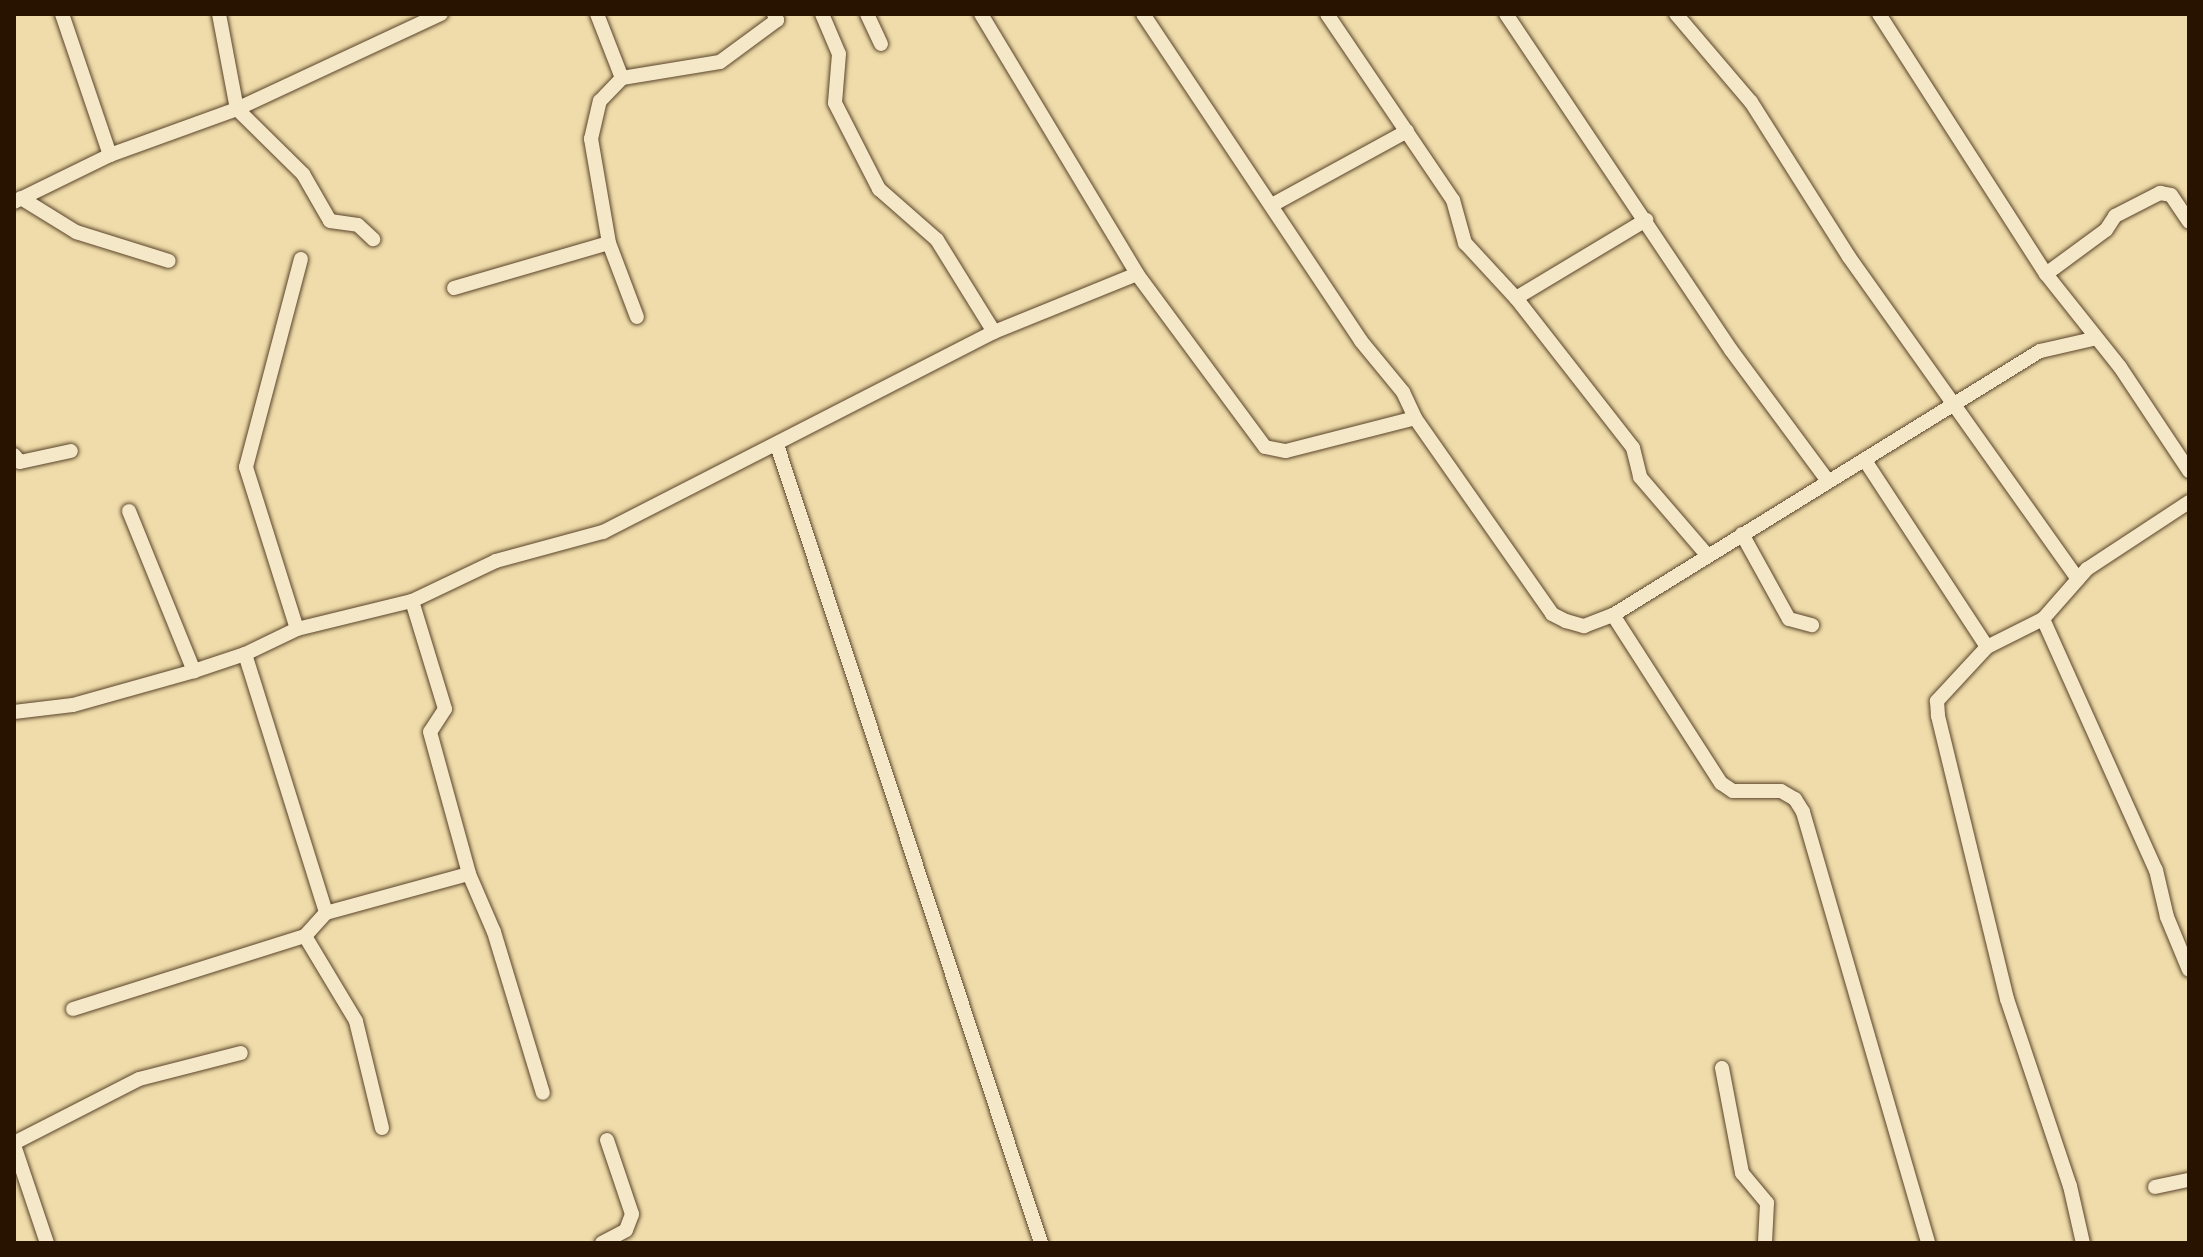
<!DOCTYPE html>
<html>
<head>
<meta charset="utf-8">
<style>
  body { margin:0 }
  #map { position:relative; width:2203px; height:1257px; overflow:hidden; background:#efdcaa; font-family:"Gentium Book Plus",serif }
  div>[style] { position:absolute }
  .roads { filter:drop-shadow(0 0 2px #5a442a) drop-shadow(0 0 2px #5a442a) }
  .minor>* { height:14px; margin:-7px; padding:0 7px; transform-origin:7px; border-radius:7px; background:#f5e8c8 }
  span { translate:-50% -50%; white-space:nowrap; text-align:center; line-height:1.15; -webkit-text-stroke:6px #f5e8c8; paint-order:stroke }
  .frame { position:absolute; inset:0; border:16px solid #281200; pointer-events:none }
</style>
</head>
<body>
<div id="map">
  <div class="roads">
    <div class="minor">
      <i style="left:62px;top:14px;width:149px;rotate:71.2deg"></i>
      <i style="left:219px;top:14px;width:97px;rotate:79.3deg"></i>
      <i style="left:237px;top:109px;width:93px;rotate:44.6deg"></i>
      <i style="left:303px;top:174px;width:54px;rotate:60.1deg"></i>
      <i style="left:330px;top:221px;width:28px;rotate:8deg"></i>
      <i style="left:358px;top:225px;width:21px;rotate:43deg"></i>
      <i style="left:597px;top:14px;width:69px;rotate:68.7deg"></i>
      <i style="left:622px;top:78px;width:99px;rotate:-9.3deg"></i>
      <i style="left:720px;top:62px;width:71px;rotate:-36.4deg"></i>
      <i style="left:777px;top:20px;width:7px;rotate:-117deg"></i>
      <i style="left:822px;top:14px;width:43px;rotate:67deg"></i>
      <i style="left:839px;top:54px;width:49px;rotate:94.7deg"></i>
      <i style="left:835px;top:103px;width:97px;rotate:62.9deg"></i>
      <i style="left:879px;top:189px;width:77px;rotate:41.3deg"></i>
      <i style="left:937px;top:240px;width:108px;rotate:58.2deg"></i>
      <i style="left:867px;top:14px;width:33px;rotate:65deg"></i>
      <i style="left:981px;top:14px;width:303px;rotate:59deg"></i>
      <i style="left:1137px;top:274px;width:215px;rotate:53.5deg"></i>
      <i style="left:1265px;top:447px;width:21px;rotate:11deg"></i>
      <i style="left:1286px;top:451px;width:133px;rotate:-14.3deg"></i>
      <i style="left:1143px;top:14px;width:393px;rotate:56.3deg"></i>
      <i style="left:1361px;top:341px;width:66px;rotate:50.5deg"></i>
      <i style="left:1403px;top:392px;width:29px;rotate:65deg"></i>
      <i style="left:1415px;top:418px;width:239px;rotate:55deg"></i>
      <i style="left:1552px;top:614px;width:16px;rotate:27deg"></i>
      <i style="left:1566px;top:621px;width:19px;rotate:16deg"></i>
      <i style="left:1584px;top:626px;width:31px;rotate:-21deg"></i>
      <i style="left:1613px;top:615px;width:502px;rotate:-31.73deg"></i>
      <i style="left:2040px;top:351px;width:54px;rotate:-12.8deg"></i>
      <i style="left:1327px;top:14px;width:225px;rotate:55.9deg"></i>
      <i style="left:1453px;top:200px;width:45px;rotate:74.4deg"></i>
      <i style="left:1465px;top:243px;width:75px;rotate:47.2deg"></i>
      <i style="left:1516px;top:298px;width:190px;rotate:52deg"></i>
      <i style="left:1633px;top:448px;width:30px;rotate:76deg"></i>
      <i style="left:1640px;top:477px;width:104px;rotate:49.3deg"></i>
      <i style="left:1506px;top:14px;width:404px;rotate:56.2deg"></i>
      <i style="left:1731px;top:350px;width:163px;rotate:53.5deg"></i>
      <i style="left:1676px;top:14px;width:116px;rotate:49.6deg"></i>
      <i style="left:1751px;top:102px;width:183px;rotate:57.7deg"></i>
      <i style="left:1849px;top:257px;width:395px;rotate:54.6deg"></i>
      <i style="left:1879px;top:14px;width:309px;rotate:57.3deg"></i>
      <i style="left:2046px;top:274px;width:119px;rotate:51.5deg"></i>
      <i style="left:2120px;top:367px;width:125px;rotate:56.4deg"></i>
      <i style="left:21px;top:198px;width:65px;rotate:31.7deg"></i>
      <i style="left:76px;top:232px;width:97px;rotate:17.3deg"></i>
      <i style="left:14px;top:202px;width:107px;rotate:-26.1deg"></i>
      <i style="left:110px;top:155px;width:135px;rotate:-19.9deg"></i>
      <i style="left:237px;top:109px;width:225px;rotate:-25deg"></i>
      <i style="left:1272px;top:205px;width:154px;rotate:-28.7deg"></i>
      <i style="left:609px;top:243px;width:79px;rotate:69.3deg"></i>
      <i style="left:2046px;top:274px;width:74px;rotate:-36.3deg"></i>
      <i style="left:2106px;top:230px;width:17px;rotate:-57deg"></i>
      <i style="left:2115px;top:216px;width:51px;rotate:-27.1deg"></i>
      <i style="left:2160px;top:193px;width:11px;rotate:10deg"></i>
      <i style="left:2171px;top:195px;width:32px;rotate:56deg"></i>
      <i style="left:454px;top:288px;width:161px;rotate:-16.2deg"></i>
      <i style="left:609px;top:243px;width:106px;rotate:-99.8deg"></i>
      <i style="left:591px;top:139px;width:39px;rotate:-77deg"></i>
      <i style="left:600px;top:101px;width:32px;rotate:-46deg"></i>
      <i style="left:1516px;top:298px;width:152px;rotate:-31deg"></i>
      <i style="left:777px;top:445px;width:841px;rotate:71.69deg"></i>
      <i style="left:14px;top:455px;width:9px;rotate:49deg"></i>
      <i style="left:20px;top:462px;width:52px;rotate:-12.2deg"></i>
      <i style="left:1866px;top:462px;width:221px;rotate:56.8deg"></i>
      <i style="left:1987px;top:647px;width:63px;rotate:-26.6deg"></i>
      <i style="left:2043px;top:619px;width:67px;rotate:-48.7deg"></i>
      <i style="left:2087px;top:569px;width:122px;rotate:-33.3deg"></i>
      <i style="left:129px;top:511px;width:173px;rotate:67.9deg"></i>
      <i style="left:1742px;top:534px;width:97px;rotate:61.1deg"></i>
      <i style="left:1789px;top:619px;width:24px;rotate:15deg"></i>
      <i style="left:412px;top:601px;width:113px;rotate:73deg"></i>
      <i style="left:445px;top:709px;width:27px;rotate:123deg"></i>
      <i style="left:430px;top:732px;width:147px;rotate:74.6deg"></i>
      <i style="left:469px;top:874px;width:63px;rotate:66.7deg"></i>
      <i style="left:494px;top:932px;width:168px;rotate:73.1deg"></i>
      <i style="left:1613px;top:615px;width:200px;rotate:57.3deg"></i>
      <i style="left:1721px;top:783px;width:14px;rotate:34deg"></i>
      <i style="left:1733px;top:791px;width:48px"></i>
      <i style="left:1781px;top:791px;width:16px;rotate:30deg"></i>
      <i style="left:1795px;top:799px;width:15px;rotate:58deg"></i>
      <i style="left:1803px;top:812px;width:449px;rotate:73.8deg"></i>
      <i style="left:2043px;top:619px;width:275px;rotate:65.8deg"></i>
      <i style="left:2156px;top:870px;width:48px;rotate:76.8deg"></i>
      <i style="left:2167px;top:917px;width:57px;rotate:67.5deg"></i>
      <i style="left:297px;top:629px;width:170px;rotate:-107.5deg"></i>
      <i style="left:246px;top:467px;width:215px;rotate:-75.2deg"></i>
      <i style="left:1987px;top:647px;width:74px;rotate:132.8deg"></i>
      <i style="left:1937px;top:701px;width:15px;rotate:86deg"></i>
      <i style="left:1938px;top:716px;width:291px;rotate:76.3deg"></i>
      <i style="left:2007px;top:999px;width:197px;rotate:71.4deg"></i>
      <i style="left:2070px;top:1186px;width:58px;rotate:77.2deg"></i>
      <i style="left:245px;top:654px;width:271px;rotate:72.6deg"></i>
      <i style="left:14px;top:712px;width:59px;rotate:-6.8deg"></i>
      <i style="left:73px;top:705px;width:126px;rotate:-15.7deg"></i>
      <i style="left:194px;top:671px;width:54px;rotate:-18.4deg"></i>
      <i style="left:245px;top:654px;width:58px;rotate:-25.7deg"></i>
      <i style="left:297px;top:629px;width:118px;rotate:-13.7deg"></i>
      <i style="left:412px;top:601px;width:93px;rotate:-25.5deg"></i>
      <i style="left:496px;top:561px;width:111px;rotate:-15.2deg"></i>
      <i style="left:603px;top:532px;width:439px;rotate:-27.1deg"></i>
      <i style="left:994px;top:332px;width:154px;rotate:-22.1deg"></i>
      <i style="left:73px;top:1009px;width:243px;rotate:-17.5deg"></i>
      <i style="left:1722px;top:1068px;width:107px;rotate:79.2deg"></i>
      <i style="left:1742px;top:1173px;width:39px;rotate:50deg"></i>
      <i style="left:1767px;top:1203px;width:40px;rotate:92.9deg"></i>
      <i style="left:382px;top:1128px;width:110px;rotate:-103.7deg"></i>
      <i style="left:356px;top:1021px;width:99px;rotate:-121deg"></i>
      <i style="left:305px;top:936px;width:31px;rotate:-48deg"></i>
      <i style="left:326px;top:913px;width:148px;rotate:-15.3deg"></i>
      <i style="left:14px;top:1143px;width:140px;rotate:-27.1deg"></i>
      <i style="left:139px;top:1079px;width:105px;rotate:-14.3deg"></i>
      <i style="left:14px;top:1145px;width:103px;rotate:71.4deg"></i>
      <i style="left:2155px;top:1187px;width:35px;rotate:-12deg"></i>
      <i style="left:602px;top:1243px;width:27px;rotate:-28deg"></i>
      <i style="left:626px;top:1230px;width:17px;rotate:-69deg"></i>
      <i style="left:632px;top:1214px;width:78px;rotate:-108.7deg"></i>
    </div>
  </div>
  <div class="frame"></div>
</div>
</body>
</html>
